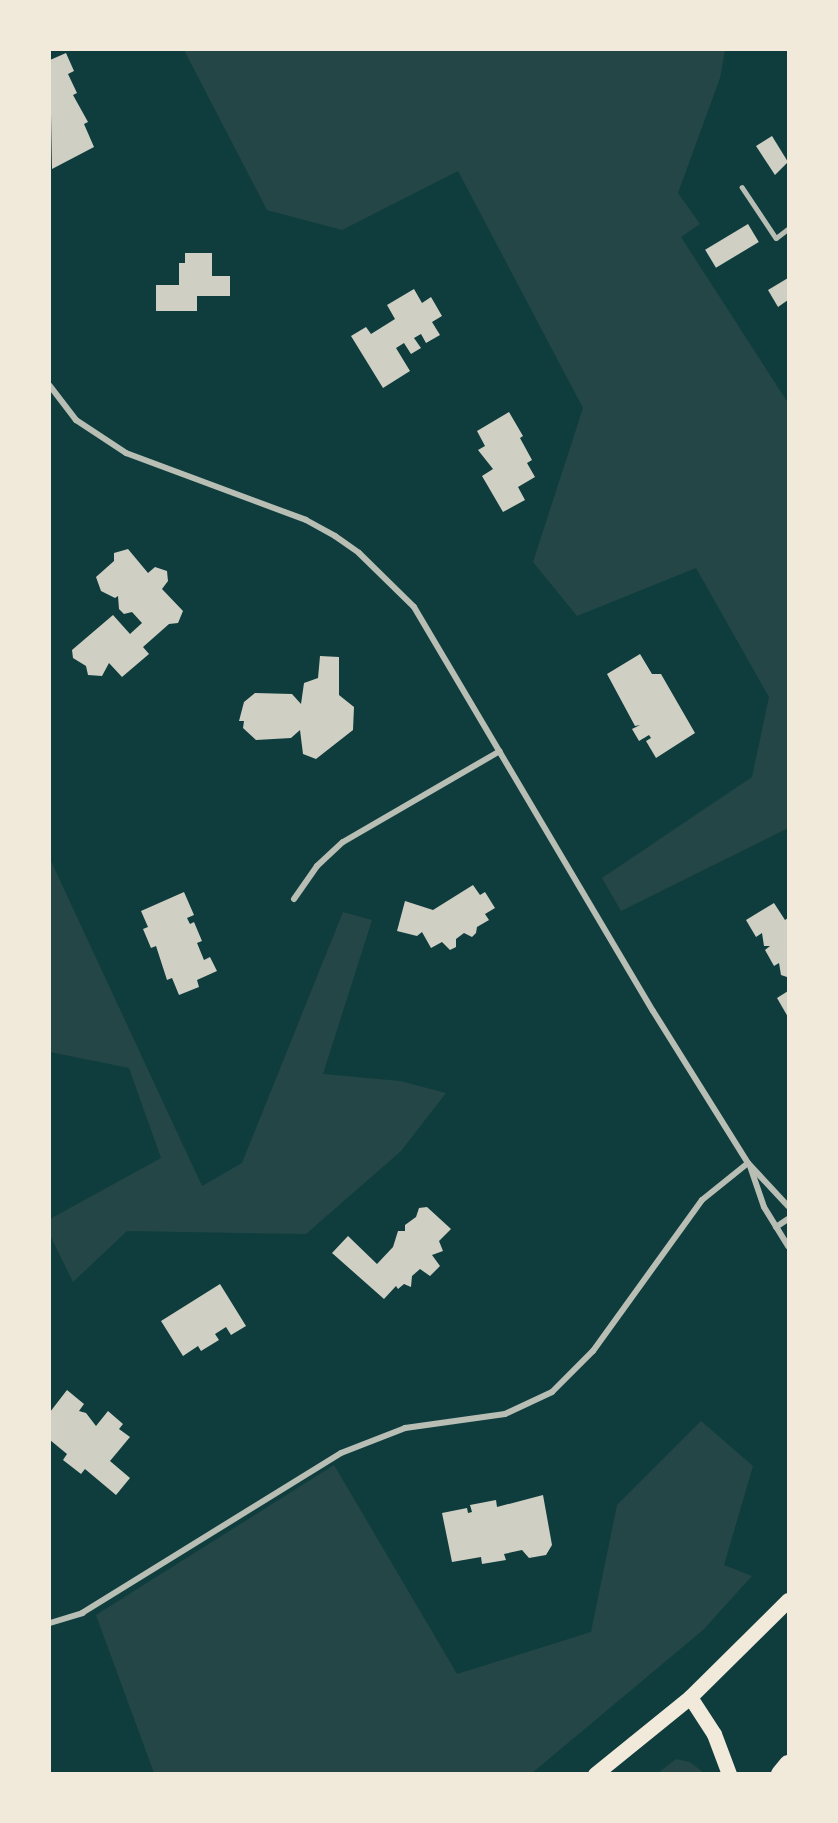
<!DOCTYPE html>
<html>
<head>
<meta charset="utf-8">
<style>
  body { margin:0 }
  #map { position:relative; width:838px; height:1823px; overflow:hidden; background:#0f3d3e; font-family:Montserrat,sans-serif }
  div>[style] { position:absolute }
  .green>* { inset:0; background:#244646 }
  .building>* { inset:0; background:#cfcfc3; transform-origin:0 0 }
  .service>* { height:4.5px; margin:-2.25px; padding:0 2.25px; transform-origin:2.25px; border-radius:2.25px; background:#b8beb3 }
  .minor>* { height:6px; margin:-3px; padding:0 3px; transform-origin:3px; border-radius:3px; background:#b8beb3 }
  .primary>* { height:15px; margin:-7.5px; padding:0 7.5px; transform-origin:7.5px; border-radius:7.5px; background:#f1e9da }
  .motorway>* { height:18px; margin:-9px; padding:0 9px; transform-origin:9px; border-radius:9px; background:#f1e9da }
  span { translate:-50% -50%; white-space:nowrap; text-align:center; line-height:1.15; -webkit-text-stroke:5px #f1e9da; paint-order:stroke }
  .frame { position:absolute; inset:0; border:51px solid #f1e9da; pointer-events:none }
</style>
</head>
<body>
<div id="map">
  <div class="green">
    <i style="clip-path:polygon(184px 50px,725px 50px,720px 78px,678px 193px,700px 224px,681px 237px,788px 403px,788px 828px,621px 911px,602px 878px,752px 777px,769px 697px,696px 568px,577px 616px,533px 562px,583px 408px,458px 171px,342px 230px,267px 210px)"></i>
    <i style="clip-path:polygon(50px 859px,202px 1186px,242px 1163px,343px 912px,372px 920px,323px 1074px,400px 1081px,446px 1093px,401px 1151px,306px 1234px,127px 1231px,73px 1282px,50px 1235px,50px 1219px,161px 1158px,129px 1068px,50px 1052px)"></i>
    <i style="clip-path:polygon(701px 1421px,753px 1466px,724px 1565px,752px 1576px,703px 1630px,532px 1773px,154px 1773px,96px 1615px,334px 1465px,457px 1674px,591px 1632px,617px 1505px)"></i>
    <i style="clip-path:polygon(676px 1759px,690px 1762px,704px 1773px,658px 1773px)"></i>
  </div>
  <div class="building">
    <i style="clip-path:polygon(66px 53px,74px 71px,68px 74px,77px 93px,73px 95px,88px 122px,84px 124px,94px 147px,52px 169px,50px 60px)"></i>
    <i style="clip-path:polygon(772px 136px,788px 162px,775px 175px,756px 146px)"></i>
    <i style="left:748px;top:224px;width:21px;height:50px;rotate:59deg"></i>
    <i style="clip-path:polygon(185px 253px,212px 253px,212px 276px,230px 276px,230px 296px,197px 296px,197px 311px,156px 311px,156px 285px,179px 285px,179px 263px,185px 263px)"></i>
    <i style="clip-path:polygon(788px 278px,788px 300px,778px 307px,768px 290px)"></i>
    <i style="clip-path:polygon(414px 289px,422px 303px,431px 297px,442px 316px,432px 322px,440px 335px,426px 343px,421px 334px,414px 338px,421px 348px,411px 354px,404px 343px,396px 348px,410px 371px,383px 388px,351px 336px,366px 327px,371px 334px,395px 319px,387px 305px)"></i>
    <i style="clip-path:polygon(509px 412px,523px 436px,520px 438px,532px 460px,527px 463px,535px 477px,518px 487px,525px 500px,503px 512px,482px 476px,493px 469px,478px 450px,485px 446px,477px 431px)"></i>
    <i style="clip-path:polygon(128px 549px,148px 573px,155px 567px,167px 571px,168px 581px,162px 589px,183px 611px,178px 623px,169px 624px,143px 647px,149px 654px,122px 677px,109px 663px,102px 676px,88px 675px,86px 666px,73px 658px,72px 650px,113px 615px,130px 634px,142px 623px,132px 612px,124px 614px,119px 609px,118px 596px,115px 598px,101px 591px,96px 577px,114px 561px,114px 553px)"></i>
    <i style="clip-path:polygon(640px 654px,652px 674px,661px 674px,695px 733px,656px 758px,646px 741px,651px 738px,649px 735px,639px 741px,632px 729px,640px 725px,635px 726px,607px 674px)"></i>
    <i style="clip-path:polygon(320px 656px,339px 657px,339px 695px,354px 707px,353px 730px,316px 759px,303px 754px,300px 730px,291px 738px,256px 740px,243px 728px,244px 721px,239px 721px,244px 702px,255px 693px,292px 694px,301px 704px,304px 683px,318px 678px)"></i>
    <i style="clip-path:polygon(473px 885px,480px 895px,485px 892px,495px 908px,485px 914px,489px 920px,477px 927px,476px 933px,472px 937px,464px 933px,456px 939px,456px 947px,450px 950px,442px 942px,431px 948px,422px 932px,417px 936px,397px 931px,405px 901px,433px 910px)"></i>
    <i style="clip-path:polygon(184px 892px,194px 915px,187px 918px,190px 924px,194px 922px,202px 941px,197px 943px,204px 960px,210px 957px,217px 971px,197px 980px,199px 987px,179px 995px,172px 978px,167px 980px,156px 946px,151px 948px,143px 929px,148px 927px,141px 911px)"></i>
    <i style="clip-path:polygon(774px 903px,785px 920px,788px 918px,787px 977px,781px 975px,779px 963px,774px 966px,765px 950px,770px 946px,764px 946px,762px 933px,756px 937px,746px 920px)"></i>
    <i style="clip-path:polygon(788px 991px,788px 1017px,777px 998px)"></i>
    <i style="clip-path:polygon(427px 1207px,451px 1229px,439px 1241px,443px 1251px,432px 1255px,440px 1266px,430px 1276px,420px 1269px,412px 1276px,411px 1287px,404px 1284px,398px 1289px,396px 1286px,384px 1299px,332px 1253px,348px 1236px,377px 1264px,393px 1247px,398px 1231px,405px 1231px,405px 1225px,416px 1217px,419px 1208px)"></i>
    <i style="clip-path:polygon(220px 1284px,246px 1326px,231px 1335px,226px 1327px,215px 1334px,219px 1340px,201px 1351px,198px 1346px,183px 1356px,161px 1321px)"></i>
    <i style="clip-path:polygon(67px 1390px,84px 1404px,79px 1411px,86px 1413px,96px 1426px,108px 1411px,123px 1424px,119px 1429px,130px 1437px,110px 1461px,130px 1478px,116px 1495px,85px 1469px,81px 1474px,63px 1460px,67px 1454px,50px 1440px,50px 1412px)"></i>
    <i style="clip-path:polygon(543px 1495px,552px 1545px,546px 1555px,529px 1558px,522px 1550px,504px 1554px,506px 1560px,482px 1564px,481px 1557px,452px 1562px,442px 1513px,467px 1508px,468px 1513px,472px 1512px,470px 1505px,496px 1500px,497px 1507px)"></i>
  </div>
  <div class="service">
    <i style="left:742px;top:187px;width:61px;rotate:56.3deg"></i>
    <i style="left:776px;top:238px;width:15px;rotate:-37deg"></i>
  </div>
  <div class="minor">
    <i style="left:50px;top:386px;width:43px;rotate:52.6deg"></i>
    <i style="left:76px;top:420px;width:60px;rotate:33.4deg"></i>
    <i style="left:126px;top:453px;width:192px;rotate:20.4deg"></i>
    <i style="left:306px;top:520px;width:33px;rotate:29deg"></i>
    <i style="left:335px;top:536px;width:29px;rotate:35deg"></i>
    <i style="left:359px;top:553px;width:77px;rotate:44.5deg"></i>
    <i style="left:414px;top:607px;width:469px;rotate:59.4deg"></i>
    <i style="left:653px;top:1011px;width:179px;rotate:58deg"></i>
    <i style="left:748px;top:1163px;width:59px;rotate:47.1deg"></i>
    <i style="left:294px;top:899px;width:40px;rotate:-55.1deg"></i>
    <i style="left:317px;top:866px;width:35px;rotate:-43deg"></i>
    <i style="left:343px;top:842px;width:181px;rotate:-30.1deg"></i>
    <i style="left:750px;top:1166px;width:43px;rotate:71.1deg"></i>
    <i style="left:764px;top:1207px;width:46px;rotate:58.4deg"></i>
    <i style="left:776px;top:1227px;width:14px;rotate:-34deg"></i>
    <i style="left:50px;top:1623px;width:34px;rotate:-17deg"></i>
    <i style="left:82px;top:1613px;width:304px;rotate:-31.7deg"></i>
    <i style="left:341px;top:1453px;width:69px;rotate:-21.3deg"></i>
    <i style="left:405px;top:1428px;width:101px;rotate:-8deg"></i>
    <i style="left:505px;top:1414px;width:52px;rotate:-25.1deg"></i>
    <i style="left:552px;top:1392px;width:58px;rotate:-45deg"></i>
    <i style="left:593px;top:1351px;width:186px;rotate:-54.2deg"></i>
    <i style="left:702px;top:1200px;width:59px;rotate:-38.8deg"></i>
  </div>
  <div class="primary">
    <i style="left:690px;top:1697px;width:44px;rotate:57deg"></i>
    <i style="left:714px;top:1734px;width:43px;rotate:69.4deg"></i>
    <i style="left:595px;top:1774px;width:122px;rotate:-39deg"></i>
    <i style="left:690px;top:1697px;width:138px;rotate:-44.7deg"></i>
  </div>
  <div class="motorway">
    <i style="left:780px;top:1774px;width:13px;rotate:-51deg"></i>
  </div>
  <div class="frame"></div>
</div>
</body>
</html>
